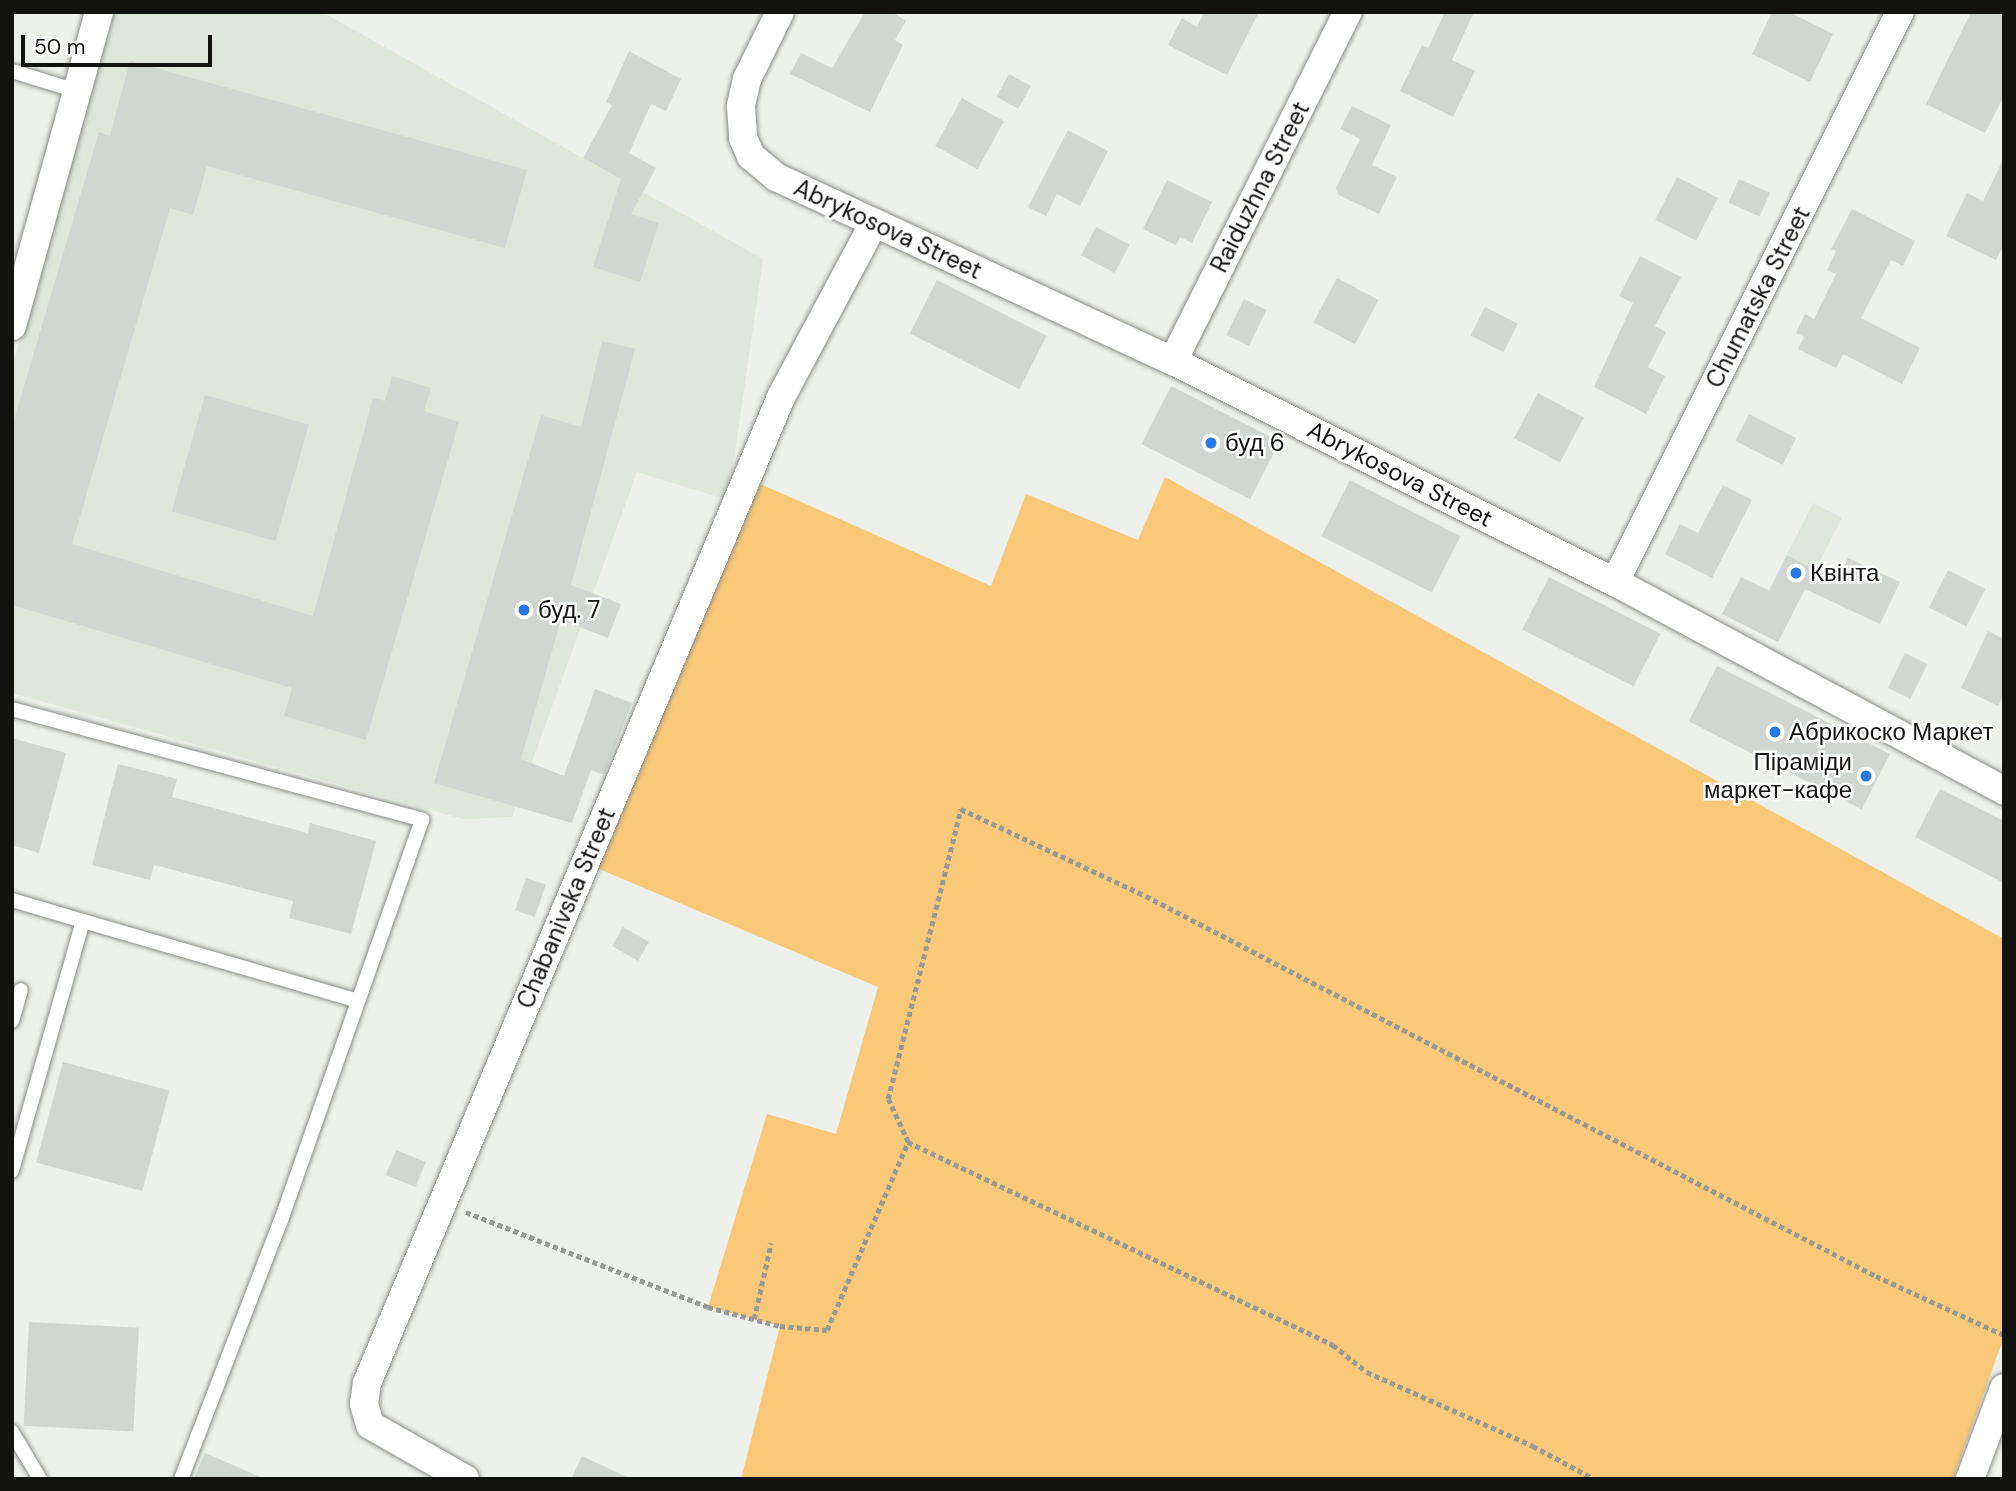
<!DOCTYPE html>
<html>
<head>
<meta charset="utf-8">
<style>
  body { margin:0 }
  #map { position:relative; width:2016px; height:1491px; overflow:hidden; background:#edf0eb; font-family:"DM Sans",sans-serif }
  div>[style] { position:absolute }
  .built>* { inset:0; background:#dfe6da }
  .green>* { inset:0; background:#f9c879 }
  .building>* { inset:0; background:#d1d6d3; transform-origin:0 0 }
  .path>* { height:4.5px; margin-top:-2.25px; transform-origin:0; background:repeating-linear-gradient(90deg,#989a97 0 5px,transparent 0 8.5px) }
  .roads { filter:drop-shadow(0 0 2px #8a8d88) drop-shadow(0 0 2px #8a8d88) }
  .service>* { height:14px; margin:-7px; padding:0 7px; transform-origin:7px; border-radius:7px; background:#fff }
  .minor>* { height:28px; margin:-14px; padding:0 14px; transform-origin:14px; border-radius:14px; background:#fff }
  .dots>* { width:19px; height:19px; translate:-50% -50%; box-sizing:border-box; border:4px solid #fff; border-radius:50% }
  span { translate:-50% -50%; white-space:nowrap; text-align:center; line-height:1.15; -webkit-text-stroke:5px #fff; paint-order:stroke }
  .street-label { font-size:24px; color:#121311 }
  .poi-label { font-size:24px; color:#121311 }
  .left { translate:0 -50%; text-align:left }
  .right { translate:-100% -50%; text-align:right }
  .frame { position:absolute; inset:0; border:14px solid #121311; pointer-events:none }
  .scale { position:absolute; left:21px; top:35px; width:191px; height:32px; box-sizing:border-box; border:4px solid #121311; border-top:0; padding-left:9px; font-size:21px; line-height:24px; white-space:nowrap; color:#121311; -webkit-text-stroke:5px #fff; paint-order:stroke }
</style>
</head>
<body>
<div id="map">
  <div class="built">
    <i style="clip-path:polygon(115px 12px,322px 12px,763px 259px,728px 500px,637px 472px,512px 817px,463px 819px,12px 693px,12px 367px)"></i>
    <i style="clip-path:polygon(1813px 503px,1842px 518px,1778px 642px,1722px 614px,1741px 577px,1769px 590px)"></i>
  </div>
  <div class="green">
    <i style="clip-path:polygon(1165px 477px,2004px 939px,2004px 1337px,1953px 1479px,741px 1479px,780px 1326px,708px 1307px,767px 1114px,836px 1134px,878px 987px,585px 863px,747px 478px,991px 586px,1026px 494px,1138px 540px)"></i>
  </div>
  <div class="building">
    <i style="clip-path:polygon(865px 12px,892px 12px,906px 21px,895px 40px,903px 45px,870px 112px,790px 74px,801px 53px,832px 68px)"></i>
    <i style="clip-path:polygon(1204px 12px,1259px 12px,1227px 75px,1168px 45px,1182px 18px,1197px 27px)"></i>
    <i style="clip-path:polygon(1445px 12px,1474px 12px,1452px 60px,1475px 71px,1453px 117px,1400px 91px,1422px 45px,1428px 48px)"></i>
    <i style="clip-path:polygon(1772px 12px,1789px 12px,1833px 34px,1810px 82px,1752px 54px)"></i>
    <i style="clip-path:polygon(1971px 12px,2004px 12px,2004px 96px,1985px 133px,1926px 104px)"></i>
    <i style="clip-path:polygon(629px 51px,681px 79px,666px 111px,651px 104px,629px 153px,656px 168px,631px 214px,659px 223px,640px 282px,593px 267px,621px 179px,583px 158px,612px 105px,606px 102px)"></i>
    <i style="clip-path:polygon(130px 61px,527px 170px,505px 248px,207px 166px,193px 215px,170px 208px,72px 544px,313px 616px,373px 398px,385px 401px,392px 376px,431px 388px,424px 411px,459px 422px,366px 740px,284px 716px,292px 688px,12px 605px,12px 427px,99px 132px,110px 136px)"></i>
    <i style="left:1009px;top:74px;width:25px;height:26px;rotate:29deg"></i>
    <i style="left:962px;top:98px;width:48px;height:55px;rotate:29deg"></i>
    <i style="clip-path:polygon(1352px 106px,1391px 125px,1372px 165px,1397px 177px,1379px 214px,1339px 195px,1336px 188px,1360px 139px,1340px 129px)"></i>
    <i style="clip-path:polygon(1068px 130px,1108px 151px,1080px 206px,1057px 194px,1046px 216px,1028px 207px)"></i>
    <i style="clip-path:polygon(2004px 158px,2004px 245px,1996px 260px,1946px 236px,1967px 193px,1983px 201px)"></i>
    <i style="left:1677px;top:177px;width:46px;height:48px;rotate:27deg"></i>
    <i style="left:1739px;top:179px;width:34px;height:26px;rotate:24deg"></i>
    <i style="clip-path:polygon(1167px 180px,1212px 202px,1192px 243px,1180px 237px,1176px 245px,1143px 229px)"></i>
    <i style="clip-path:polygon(1852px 209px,1915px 241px,1903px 266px,1891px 260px,1861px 318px,1920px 348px,1902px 384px,1843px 354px,1836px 368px,1798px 349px,1804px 337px,1796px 333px,1805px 314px,1814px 319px,1836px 274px,1827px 270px,1836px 251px,1831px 249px)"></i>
    <i style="left:1096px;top:227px;width:38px;height:32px;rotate:28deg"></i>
    <i style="clip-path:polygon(1640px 256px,1681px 277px,1655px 326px,1666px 332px,1648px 367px,1665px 376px,1646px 414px,1594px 387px,1633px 303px,1619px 296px)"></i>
    <i style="left:1337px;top:278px;width:47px;height:50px;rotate:28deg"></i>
    <i style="left:937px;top:280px;width:123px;height:60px;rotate:27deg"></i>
    <i style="left:1244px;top:299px;width:25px;height:40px;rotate:26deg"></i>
    <i style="left:1485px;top:307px;width:37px;height:32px;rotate:27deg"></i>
    <i style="clip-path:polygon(602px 341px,635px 349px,571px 585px,621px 604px,608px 638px,561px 620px,521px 759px,564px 776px,595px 689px,632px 703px,604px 775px,591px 770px,572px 823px,434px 783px,541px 415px,581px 427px)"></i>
    <i style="left:1171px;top:386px;width:122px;height:65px;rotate:27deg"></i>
    <i style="left:1538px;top:393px;width:52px;height:51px;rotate:28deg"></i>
    <i style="left:205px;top:395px;width:108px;height:121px;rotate:16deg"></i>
    <i style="left:1749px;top:414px;width:53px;height:30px;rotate:27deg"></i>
    <i style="left:1350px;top:480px;width:124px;height:63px;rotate:27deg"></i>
    <i style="clip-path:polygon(1723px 485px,1752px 500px,1712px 578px,1665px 554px,1680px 524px,1698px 533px)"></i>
    <i style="clip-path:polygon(1787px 555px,1837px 581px,1848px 558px,1900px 582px,1880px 624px,1805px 589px,1778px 642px,1722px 614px,1741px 577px,1769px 591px)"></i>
    <i style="left:1948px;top:570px;width:42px;height:42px;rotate:27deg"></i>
    <i style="left:1549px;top:577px;width:125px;height:59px;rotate:27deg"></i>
    <i style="clip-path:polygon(1988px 631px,2004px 639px,2004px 693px,1998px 706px,1961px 688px)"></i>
    <i style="left:1905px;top:653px;width:25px;height:39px;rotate:26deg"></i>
    <i style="left:1717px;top:666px;width:194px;height:62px;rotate:27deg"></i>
    <i style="clip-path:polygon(12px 738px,66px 753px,39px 853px,12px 845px)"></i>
    <i style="clip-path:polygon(118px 764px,177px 779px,172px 797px,308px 833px,310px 823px,376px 841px,351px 934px,289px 918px,293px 901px,154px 865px,150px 880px,92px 865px)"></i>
    <i style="clip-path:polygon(1940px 789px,2004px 821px,2004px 883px,1915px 837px)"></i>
    <i style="left:526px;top:878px;width:21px;height:34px;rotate:19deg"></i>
    <i style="left:623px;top:927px;width:30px;height:22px;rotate:30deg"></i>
    <i style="left:63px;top:1062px;width:110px;height:104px;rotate:15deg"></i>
    <i style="left:396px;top:1150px;width:32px;height:27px;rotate:22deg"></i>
    <i style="left:29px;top:1322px;width:110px;height:104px;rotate:3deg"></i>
    <i style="clip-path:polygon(205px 1453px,265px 1479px,194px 1479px)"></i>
    <i style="clip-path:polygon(582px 1456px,631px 1479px,571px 1479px)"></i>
  </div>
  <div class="path">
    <i style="left:908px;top:1142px;width:47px;rotate:-114.9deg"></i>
    <i style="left:888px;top:1099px;width:299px;rotate:-75.9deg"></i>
    <i style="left:961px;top:809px;width:204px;rotate:25.2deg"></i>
    <i style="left:1146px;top:896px;width:823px;rotate:27.5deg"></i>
    <i style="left:1876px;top:1276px;width:141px;rotate:24.7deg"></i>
    <i style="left:466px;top:1212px;width:260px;rotate:21.4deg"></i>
    <i style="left:708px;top:1307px;width:74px;rotate:14.8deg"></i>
    <i style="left:780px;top:1326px;width:47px;rotate:4.9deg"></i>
    <i style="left:827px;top:1330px;width:205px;rotate:-66.7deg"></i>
    <i style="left:908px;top:1142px;width:471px;rotate:25.5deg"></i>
    <i style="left:1333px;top:1345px;width:43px;rotate:38.5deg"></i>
    <i style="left:1367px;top:1372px;width:182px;rotate:24deg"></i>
    <i style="left:1533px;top:1446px;width:69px;rotate:28.4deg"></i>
    <i style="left:754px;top:1319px;width:78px;rotate:-77.4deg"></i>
  </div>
  <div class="roads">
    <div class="service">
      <i style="left:12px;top:71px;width:68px;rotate:17.1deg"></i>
      <i style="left:12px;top:709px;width:425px;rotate:15.1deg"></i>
      <i style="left:422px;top:820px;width:424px;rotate:109.4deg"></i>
      <i style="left:281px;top:1220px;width:278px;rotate:111.1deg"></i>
      <i style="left:12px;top:900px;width:74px;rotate:16.5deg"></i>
      <i style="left:83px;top:921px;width:260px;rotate:105.9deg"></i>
      <i style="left:83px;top:921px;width:286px;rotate:16.2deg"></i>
      <i style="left:12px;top:1021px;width:32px;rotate:-74deg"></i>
      <i style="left:12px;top:1432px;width:55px;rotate:59.2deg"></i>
    </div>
    <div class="minor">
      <i style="left:780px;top:12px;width:75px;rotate:116.2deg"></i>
      <i style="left:747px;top:79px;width:28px;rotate:103deg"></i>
      <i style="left:741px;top:106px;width:32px;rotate:86deg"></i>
      <i style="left:743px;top:138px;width:20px;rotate:66deg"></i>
      <i style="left:751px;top:156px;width:33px;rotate:40deg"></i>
      <i style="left:776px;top:177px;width:438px;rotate:24.9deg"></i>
      <i style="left:1173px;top:361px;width:494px;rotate:26.6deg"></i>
      <i style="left:1615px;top:582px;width:442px;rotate:28.2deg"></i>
      <i style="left:12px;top:326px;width:326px;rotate:-74.5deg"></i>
      <i style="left:1173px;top:361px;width:390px;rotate:-63.4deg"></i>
      <i style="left:1615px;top:582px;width:637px;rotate:-63.43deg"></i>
      <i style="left:465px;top:1479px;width:109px;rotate:-150.4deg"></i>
      <i style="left:370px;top:1425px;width:22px;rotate:-106deg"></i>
      <i style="left:364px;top:1404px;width:21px;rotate:-82deg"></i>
      <i style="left:367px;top:1383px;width:1069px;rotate:-67.22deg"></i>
      <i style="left:781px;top:397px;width:197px;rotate:-61.9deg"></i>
      <i style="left:1970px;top:1479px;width:97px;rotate:-69.5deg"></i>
    </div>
  </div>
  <div class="dots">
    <i style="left:1211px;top:443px;background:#2778e3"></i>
    <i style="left:1796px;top:573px;background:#2778e3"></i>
    <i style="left:524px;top:610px;background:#2778e3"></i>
    <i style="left:1775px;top:732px;background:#2778e3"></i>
    <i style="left:1866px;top:776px;background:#2778e3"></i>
  </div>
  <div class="street-label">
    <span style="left:1260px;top:187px;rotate:-63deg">Raiduzhna Street</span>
    <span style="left:888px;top:229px;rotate:25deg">Abrykosova Street</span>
    <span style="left:1758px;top:297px;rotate:-63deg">Chumatska Street</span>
    <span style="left:1400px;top:474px;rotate:27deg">Abrykosova Street</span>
    <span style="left:566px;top:908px;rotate:-67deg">Chabanivska Street</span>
  </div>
  <div class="poi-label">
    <span class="left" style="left:1225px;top:443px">буд 6</span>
    <span class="left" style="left:1810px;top:573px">Квінта</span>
    <span class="left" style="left:538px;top:610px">буд. 7</span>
    <span class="left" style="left:1789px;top:732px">Абрикоско Маркет</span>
    <span class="right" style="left:1852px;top:776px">Піраміди<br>маркет-кафе</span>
  </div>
  <div class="frame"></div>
  <div class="scale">50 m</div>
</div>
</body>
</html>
